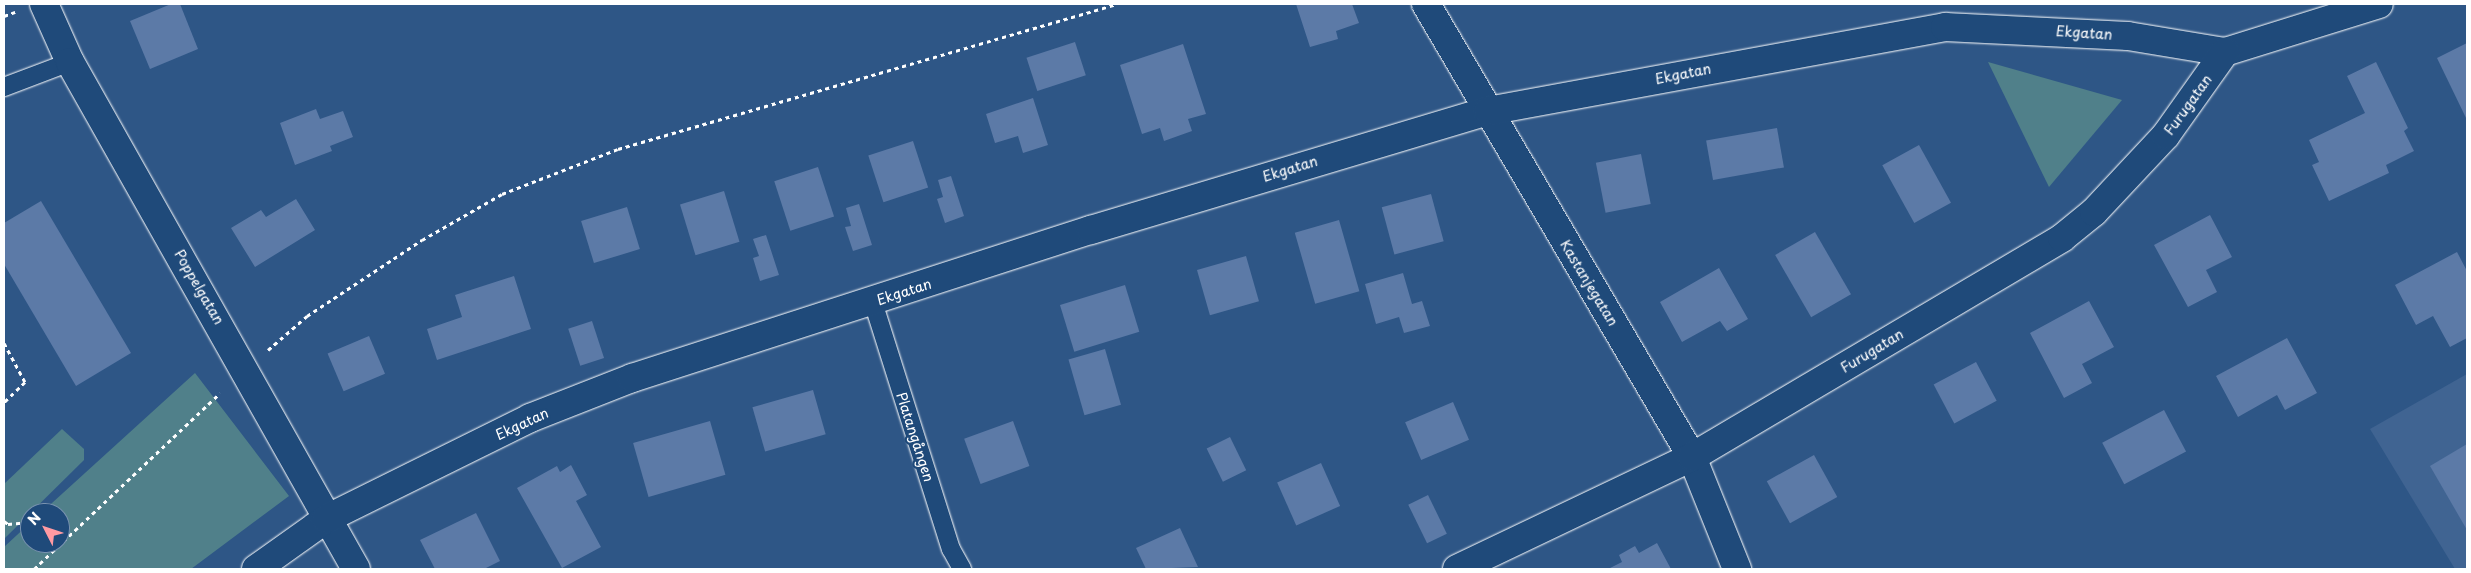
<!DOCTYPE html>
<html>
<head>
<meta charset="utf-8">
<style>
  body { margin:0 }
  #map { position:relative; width:2471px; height:573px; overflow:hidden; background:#2e5686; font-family:"Playpen Sans",sans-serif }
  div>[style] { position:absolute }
  .built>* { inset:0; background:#406492 }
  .green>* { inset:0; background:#50808a }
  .building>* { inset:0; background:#5c7aa7; transform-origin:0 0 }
  .path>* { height:3px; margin-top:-1.5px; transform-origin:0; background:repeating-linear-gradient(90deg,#fff 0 4px,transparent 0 8px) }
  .roads { filter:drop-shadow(0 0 1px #fff) drop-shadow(0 0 1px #fff) }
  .lane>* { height:18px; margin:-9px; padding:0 9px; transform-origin:9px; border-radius:9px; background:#1f4a7a }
  .street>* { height:28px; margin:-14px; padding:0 14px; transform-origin:14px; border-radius:14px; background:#1f4a7a }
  span { translate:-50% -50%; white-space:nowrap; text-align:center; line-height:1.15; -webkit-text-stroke:4.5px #1f4a7a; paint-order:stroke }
  .street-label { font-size:14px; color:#fff }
  .frame { position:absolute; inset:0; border:5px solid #fff; pointer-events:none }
  .north { position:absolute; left:20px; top:503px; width:50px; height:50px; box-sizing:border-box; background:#1f4a7a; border:1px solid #7992af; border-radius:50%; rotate:311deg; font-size:14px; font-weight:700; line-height:20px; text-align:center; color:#fff }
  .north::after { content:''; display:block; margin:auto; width:18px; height:22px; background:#ff9aa2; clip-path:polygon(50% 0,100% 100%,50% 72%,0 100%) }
</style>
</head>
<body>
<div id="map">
  <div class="built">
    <i style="clip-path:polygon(2467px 374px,2467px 569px,2455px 569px,2370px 429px)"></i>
  </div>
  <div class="green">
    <i style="clip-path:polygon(1988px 62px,2122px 100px,2049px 187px)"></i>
    <i style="clip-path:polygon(195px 373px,289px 496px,191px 569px,4px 569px,4px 547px,30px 523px,30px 543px,60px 543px,60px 513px,41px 513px)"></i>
    <i style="clip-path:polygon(62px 429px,84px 449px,84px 460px,4px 539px,4px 484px)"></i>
  </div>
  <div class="building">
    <i style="clip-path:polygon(171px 4px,180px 4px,198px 49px,150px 69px,130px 21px)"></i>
    <i style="clip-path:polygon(1296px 4px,1352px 4px,1359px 23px,1336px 31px,1338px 39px,1310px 47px)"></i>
    <i style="left:1075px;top:42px;width:35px;height:51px;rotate:72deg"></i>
    <i style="clip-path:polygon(2467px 43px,2467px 120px,2437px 58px)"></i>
    <i style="clip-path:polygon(1183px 44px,1206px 114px,1188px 119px,1192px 131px,1164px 141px,1160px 128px,1142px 134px,1120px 65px)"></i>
    <i style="clip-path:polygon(2376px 62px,2408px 128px,2404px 131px,2414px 151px,2386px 165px,2389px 173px,2329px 201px,2312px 165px,2319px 162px,2309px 140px,2365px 113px,2347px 76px)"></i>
    <i style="clip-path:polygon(1033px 98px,1048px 145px,1023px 153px,1018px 136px,995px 143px,986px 114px)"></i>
    <i style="clip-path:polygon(316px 109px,320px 119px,343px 111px,353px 137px,330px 146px,332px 151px,295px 165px,280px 123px)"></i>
    <i style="left:1777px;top:128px;width:40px;height:72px;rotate:80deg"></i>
    <i style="left:913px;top:141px;width:49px;height:47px;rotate:72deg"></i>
    <i style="left:1919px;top:145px;width:66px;height:42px;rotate:61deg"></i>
    <i style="left:1641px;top:154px;width:51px;height:46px;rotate:79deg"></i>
    <i style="left:818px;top:167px;width:52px;height:46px;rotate:72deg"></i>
    <i style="clip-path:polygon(951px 176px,964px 216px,945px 223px,937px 199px,943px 197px,938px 180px)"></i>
    <i style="left:724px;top:191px;width:53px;height:46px;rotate:73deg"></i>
    <i style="left:1431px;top:194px;width:49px;height:51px;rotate:75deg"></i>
    <i style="clip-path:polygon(296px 199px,315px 230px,255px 267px,231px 228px,261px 210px,266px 217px)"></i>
    <i style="clip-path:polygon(41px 201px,131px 353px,76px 386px,4px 264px,4px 223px)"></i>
    <i style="clip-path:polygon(859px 204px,872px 245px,853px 251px,845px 227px,851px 226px,846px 208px)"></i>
    <i style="left:627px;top:207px;width:44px;height:48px;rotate:73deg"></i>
    <i style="clip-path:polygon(2210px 215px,2232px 257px,2206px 270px,2217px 292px,2188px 307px,2154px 245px)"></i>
    <i style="left:1339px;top:220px;width:74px;height:46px;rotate:74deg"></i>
    <i style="left:1815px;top:232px;width:72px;height:46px;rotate:60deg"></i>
    <i style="clip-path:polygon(766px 235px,779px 275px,760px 281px,753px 258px,759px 256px,753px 239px)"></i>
    <i style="clip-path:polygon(2457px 252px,2467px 271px,2467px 338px,2450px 347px,2433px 316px,2416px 325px,2395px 285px)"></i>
    <i style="left:1246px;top:256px;width:47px;height:51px;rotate:74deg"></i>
    <i style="clip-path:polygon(1719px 268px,1748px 319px,1727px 331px,1720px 321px,1682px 342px,1660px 302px)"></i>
    <i style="clip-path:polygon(1403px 273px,1412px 304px,1422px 301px,1430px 326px,1404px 333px,1399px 317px,1376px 324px,1365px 284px)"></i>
    <i style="clip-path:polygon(514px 276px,531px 329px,437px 360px,427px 329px,462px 317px,455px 295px)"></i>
    <i style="left:1125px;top:285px;width:49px;height:68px;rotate:73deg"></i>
    <i style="clip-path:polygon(2089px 301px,2114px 347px,2082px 364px,2092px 383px,2064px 398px,2030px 333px)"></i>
    <i style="left:592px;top:321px;width:39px;height:25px;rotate:72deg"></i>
    <i style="left:369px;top:336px;width:41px;height:45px;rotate:67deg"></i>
    <i style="clip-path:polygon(2287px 338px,2317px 393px,2285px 410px,2277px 395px,2238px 417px,2216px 376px)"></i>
    <i style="left:1105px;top:349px;width:58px;height:38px;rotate:74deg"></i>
    <i style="left:1976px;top:362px;width:44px;height:48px;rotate:62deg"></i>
    <i style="left:813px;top:390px;width:46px;height:63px;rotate:74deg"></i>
    <i style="left:1453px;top:402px;width:41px;height:52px;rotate:67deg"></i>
    <i style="left:2164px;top:410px;width:47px;height:70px;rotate:62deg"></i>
    <i style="left:710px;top:421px;width:56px;height:80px;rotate:74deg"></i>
    <i style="left:1013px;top:421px;width:48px;height:52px;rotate:70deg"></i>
    <i style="left:1230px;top:437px;width:37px;height:26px;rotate:64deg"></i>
    <i style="clip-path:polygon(2467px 444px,2467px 530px,2430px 466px)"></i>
    <i style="left:1814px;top:455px;width:48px;height:54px;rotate:61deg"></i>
    <i style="left:1321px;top:463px;width:47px;height:48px;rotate:66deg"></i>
    <i style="clip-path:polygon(571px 465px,587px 495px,576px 501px,601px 547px,562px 568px,517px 488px,557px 466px,560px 472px)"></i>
    <i style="left:1428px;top:495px;width:43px;height:22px;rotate:64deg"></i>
    <i style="clip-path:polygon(476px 513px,500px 561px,484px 569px,435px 569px,420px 540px)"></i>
    <i style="clip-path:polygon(1180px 528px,1198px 567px,1146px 569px,1136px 548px)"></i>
    <i style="clip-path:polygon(1657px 543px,1671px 569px,1608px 569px,1622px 562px,1619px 555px,1635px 546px,1639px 553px)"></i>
  </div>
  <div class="path">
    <i style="left:4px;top:16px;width:12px;rotate:-20deg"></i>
    <i style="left:4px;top:343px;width:44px;rotate:61.7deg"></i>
    <i style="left:25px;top:382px;width:29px;rotate:136deg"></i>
    <i style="left:268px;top:350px;width:52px;rotate:-41.1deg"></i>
    <i style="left:307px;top:316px;width:138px;rotate:-33.5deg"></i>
    <i style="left:422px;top:240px;width:92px;rotate:-29.9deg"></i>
    <i style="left:502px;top:194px;width:124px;rotate:-21.2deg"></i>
    <i style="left:618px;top:149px;width:520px;rotate:-16.2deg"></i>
    <i style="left:4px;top:521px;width:5px;rotate:37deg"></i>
    <i style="left:8px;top:524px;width:22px;rotate:-5deg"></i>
    <i style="left:34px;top:569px;width:256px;rotate:-43.4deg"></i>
  </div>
  <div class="roads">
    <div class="lane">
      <i style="left:4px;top:87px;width:71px;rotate:-20.7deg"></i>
      <i style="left:873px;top:302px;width:259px;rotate:72.5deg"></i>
      <i style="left:951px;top:549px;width:23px;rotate:61deg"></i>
    </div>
    <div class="street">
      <i style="left:44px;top:4px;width:64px;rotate:65.9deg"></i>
      <i style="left:70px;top:62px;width:582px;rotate:60.57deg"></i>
      <i style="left:1426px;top:4px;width:525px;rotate:59.58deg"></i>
      <i style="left:1692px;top:457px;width:121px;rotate:68.1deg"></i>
      <i style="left:256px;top:569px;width:86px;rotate:-35.5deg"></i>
      <i style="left:326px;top:519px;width:228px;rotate:-26.3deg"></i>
      <i style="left:530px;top:418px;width:110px;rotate:-21.4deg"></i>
      <i style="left:632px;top:378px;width:482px;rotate:-17.9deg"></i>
      <i style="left:1091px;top:230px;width:414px;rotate:-16.7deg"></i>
      <i style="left:1488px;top:111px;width:465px;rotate:-10.4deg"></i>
      <i style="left:1945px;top:27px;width:183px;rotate:2.8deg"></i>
      <i style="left:2128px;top:36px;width:98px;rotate:9.4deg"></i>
      <i style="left:2225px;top:52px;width:161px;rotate:-17.3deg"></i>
      <i style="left:1457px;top:569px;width:260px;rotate:-25.5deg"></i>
      <i style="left:1692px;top:457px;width:430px;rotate:-30.6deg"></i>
      <i style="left:2062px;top:238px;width:41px;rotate:-39.1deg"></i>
      <i style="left:2094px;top:212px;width:105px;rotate:-46.9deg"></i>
      <i style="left:2166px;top:135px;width:102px;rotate:-54.6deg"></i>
    </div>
  </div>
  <div class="street-label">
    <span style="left:2084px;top:33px;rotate:4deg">Ekgatan</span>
    <span style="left:1683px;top:74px;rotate:-11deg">Ekgatan</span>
    <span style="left:2188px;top:105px;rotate:-54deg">Furugatan</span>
    <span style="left:1290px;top:169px;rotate:-17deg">Ekgatan</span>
    <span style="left:1589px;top:283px;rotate:59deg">Kastanjegatan</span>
    <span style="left:199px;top:287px;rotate:60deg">Poppelgatan</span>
    <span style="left:904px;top:292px;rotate:-18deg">Ekgatan</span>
    <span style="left:1872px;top:351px;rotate:-31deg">Furugatan</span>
    <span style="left:522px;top:424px;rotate:-25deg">Ekgatan</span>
    <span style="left:915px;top:437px;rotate:72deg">Platangången</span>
  </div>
  <div class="frame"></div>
  <div class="north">N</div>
</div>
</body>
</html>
